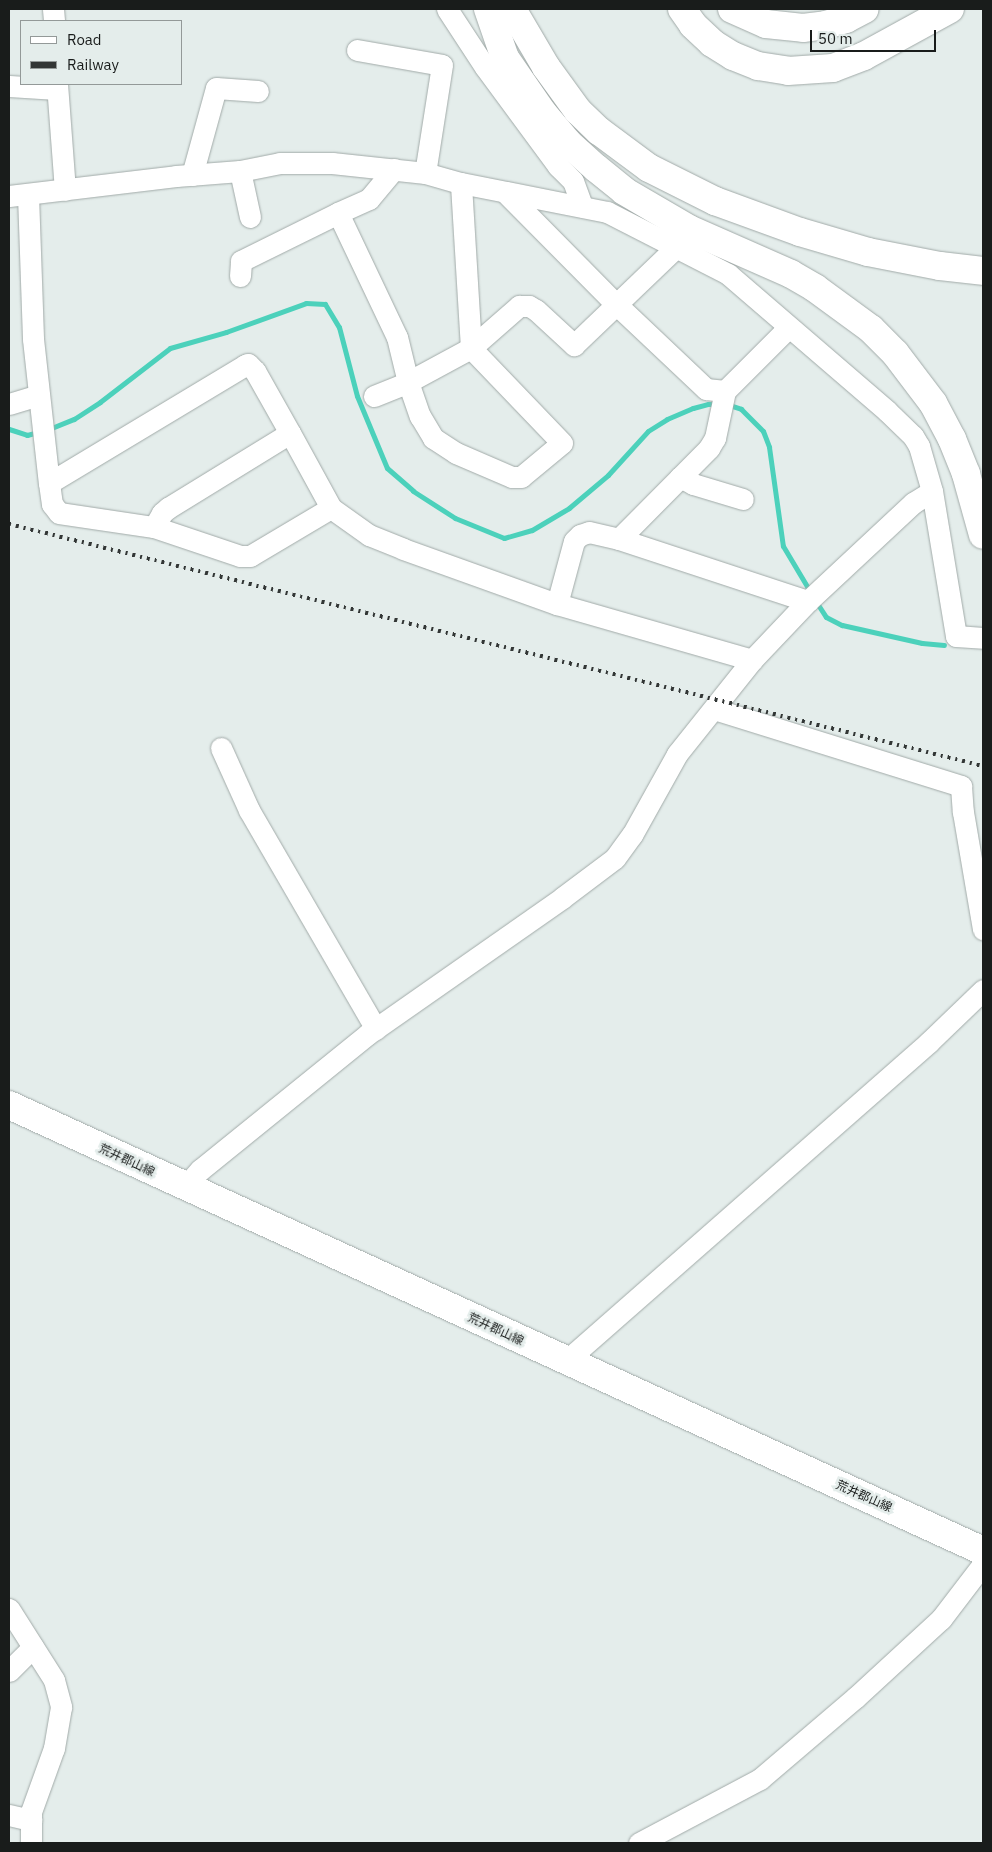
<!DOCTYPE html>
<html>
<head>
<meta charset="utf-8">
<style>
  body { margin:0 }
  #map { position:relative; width:992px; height:1852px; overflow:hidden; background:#e4edeb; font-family:"IBM Plex Sans","Noto Sans JP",sans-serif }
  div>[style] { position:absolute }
  .stream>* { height:5px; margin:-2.5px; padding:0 2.5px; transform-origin:2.5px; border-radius:2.5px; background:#4cd1bb }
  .roads { filter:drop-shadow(0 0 1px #a1aaa8) drop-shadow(0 0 1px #a1aaa8) }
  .minor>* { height:21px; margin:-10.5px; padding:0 10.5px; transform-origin:10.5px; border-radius:10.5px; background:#fff }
  .major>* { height:28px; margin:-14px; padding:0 14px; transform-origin:14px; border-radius:14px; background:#fff }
  .highway>* { height:28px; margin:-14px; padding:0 14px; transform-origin:14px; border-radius:14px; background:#fff }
  .rail>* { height:4px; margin-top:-2px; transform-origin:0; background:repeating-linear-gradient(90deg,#323635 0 2.5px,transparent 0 7.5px) }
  span { translate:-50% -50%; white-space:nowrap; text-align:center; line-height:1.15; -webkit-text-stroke:5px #e4edeb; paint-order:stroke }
  .street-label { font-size:12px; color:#191c1b }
  .frame { position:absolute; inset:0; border:10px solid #191c1b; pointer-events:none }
  .legend { position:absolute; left:20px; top:20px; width:162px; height:65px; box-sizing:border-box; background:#e4edeb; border:1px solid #939998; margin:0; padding:6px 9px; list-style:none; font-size:15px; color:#191c1b }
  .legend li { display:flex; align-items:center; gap:10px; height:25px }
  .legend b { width:25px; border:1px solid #939998 }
  .scale { position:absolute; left:810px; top:30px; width:126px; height:22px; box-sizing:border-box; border:2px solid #191c1b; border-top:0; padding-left:6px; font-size:15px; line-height:18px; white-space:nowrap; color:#191c1b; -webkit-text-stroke:4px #e4edeb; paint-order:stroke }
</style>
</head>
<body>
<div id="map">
  <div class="stream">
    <i style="left:726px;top:404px;width:16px;rotate:18deg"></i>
    <i style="left:741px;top:409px;width:31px;rotate:45deg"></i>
    <i style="left:763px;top:431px;width:17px;rotate:69deg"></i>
    <i style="left:769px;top:447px;width:100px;rotate:82deg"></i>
    <i style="left:783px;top:546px;width:55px;rotate:59.2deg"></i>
    <i style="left:9px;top:429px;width:19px;rotate:18deg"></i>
    <i style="left:27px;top:435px;width:11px;rotate:-15deg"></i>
    <i style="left:49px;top:429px;width:27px;rotate:-22deg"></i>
    <i style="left:74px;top:419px;width:31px;rotate:-33deg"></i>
    <i style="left:100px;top:402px;width:88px;rotate:-37.6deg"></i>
    <i style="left:170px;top:348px;width:58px;rotate:-15.9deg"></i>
    <i style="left:226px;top:332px;width:85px;rotate:-19.9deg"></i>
    <i style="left:306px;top:303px;width:19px;rotate:3deg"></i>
    <i style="left:325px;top:304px;width:27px;rotate:59deg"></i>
    <i style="left:339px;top:327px;width:71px;rotate:75.4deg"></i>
    <i style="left:357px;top:396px;width:78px;rotate:67.4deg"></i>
    <i style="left:387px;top:468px;width:35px;rotate:41deg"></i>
    <i style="left:413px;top:491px;width:50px;rotate:32.7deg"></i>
    <i style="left:455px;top:518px;width:53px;rotate:22.2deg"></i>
    <i style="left:504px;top:538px;width:29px;rotate:-16deg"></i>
    <i style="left:532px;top:530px;width:43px;rotate:-30.7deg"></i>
    <i style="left:569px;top:508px;width:51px;rotate:-40.2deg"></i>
    <i style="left:608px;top:475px;width:59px;rotate:-47.7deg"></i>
    <i style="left:648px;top:431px;width:22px;rotate:-32deg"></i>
    <i style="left:667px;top:419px;width:28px;rotate:-23deg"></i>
    <i style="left:693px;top:408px;width:16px;rotate:-15deg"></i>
    <i style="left:708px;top:404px;width:10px"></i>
    <i style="left:815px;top:600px;width:20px;rotate:57deg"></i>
    <i style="left:826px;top:617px;width:18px;rotate:27deg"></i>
    <i style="left:842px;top:625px;width:82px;rotate:12.7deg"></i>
    <i style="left:922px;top:643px;width:22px;rotate:5deg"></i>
  </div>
  <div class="roads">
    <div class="minor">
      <i style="left:53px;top:9px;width:12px;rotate:85deg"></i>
      <i style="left:447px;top:9px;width:69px;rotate:56.8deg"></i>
      <i style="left:485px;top:67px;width:123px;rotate:53.6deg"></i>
      <i style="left:558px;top:166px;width:21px;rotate:45deg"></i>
      <i style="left:573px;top:181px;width:27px;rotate:70deg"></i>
      <i style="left:357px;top:50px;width:86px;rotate:10deg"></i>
      <i style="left:442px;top:65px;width:109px;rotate:98.9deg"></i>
      <i style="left:57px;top:84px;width:106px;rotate:85.7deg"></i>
      <i style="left:9px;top:86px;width:48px;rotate:3.6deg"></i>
      <i style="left:394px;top:169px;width:39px;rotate:130deg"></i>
      <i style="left:369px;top:199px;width:34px;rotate:156deg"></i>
      <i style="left:338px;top:213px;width:137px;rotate:64.6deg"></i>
      <i style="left:397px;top:337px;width:46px;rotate:76.3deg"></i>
      <i style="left:408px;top:382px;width:36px;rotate:71deg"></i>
      <i style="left:420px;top:416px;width:26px;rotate:59deg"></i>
      <i style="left:433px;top:438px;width:27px;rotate:33deg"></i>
      <i style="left:456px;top:453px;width:61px;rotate:23.2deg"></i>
      <i style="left:512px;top:477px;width:9px"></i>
      <i style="left:521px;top:477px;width:53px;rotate:-39.7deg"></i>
      <i style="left:562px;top:443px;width:132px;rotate:-133.8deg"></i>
      <i style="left:471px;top:348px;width:165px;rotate:-93.5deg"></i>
      <i style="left:240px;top:171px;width:47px;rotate:77.7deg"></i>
      <i style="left:192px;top:175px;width:90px;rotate:-74.6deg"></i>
      <i style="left:216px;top:88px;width:42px;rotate:4.1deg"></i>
      <i style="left:505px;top:192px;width:158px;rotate:45.3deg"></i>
      <i style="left:616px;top:304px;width:124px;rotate:43.4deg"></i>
      <i style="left:706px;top:389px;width:19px;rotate:6deg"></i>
      <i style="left:28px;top:195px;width:144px;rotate:88deg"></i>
      <i style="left:33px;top:339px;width:145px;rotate:83.7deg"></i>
      <i style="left:49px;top:483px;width:21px;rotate:82deg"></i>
      <i style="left:52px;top:504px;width:11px;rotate:52deg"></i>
      <i style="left:59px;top:513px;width:96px;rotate:8.4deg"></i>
      <i style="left:154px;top:527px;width:91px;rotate:18.6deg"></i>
      <i style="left:240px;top:556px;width:10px"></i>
      <i style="left:250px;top:556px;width:94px;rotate:-30.7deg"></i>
      <i style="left:331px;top:508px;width:47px;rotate:35.4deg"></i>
      <i style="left:369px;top:535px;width:37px;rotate:22deg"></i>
      <i style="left:403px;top:549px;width:164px;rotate:19.7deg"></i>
      <i style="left:557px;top:604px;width:203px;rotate:16deg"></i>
      <i style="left:9px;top:196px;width:168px;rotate:-6.8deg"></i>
      <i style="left:176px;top:176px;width:64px;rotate:-4.5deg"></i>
      <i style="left:240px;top:171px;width:41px;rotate:-11.3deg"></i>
      <i style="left:280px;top:163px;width:52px"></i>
      <i style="left:332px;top:163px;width:94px;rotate:6.1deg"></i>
      <i style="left:425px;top:173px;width:37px;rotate:16deg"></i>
      <i style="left:461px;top:183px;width:149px;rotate:11.2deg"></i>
      <i style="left:607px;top:212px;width:136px;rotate:27.1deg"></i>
      <i style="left:728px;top:274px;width:210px;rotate:40.7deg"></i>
      <i style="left:887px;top:411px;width:36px;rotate:44deg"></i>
      <i style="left:913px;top:436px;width:12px;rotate:59deg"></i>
      <i style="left:919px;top:446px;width:47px;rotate:73.9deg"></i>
      <i style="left:932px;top:491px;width:147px;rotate:80.6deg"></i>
      <i style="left:956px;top:636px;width:27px;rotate:4deg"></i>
      <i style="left:240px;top:276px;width:15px;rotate:-86deg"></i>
      <i style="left:241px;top:261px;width:108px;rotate:-26.3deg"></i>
      <i style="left:374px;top:396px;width:37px;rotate:-22deg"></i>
      <i style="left:408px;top:382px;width:72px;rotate:-28.4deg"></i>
      <i style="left:471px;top:348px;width:64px;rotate:-41.2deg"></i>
      <i style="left:519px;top:306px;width:10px"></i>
      <i style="left:529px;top:306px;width:8px;rotate:30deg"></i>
      <i style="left:536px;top:310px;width:52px;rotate:42.6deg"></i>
      <i style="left:574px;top:345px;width:140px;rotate:-43.8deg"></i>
      <i style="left:9px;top:404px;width:31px;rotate:-17deg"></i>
      <i style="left:680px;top:477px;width:15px;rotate:28deg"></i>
      <i style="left:693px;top:484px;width:52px;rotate:16.7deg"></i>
      <i style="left:49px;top:483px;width:229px;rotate:-31deg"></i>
      <i style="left:245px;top:365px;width:3px;rotate:-18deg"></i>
      <i style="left:248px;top:364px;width:10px;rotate:45deg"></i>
      <i style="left:255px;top:371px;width:71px;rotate:60.6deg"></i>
      <i style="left:154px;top:527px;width:16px;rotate:-60deg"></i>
      <i style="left:162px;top:513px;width:8px;rotate:-40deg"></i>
      <i style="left:168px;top:508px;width:143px;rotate:-31.6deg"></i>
      <i style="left:290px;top:433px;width:85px;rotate:61.3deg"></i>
      <i style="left:619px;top:539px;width:128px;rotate:-45.3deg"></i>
      <i style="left:709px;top:448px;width:12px;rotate:-59deg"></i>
      <i style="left:715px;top:438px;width:48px;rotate:-78deg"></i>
      <i style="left:725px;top:391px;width:89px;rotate:-45deg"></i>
      <i style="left:557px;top:604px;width:65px;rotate:-74.9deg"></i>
      <i style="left:574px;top:541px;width:8px;rotate:-45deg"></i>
      <i style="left:580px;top:535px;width:9px;rotate:-18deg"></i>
      <i style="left:589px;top:532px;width:31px;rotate:13deg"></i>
      <i style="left:619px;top:539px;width:199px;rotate:18.2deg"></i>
      <i style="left:714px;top:709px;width:259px;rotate:17.3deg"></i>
      <i style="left:961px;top:786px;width:26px;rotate:86deg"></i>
      <i style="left:963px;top:812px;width:119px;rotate:80.3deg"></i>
      <i style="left:221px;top:748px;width:68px;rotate:65.7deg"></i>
      <i style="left:249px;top:810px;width:253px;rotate:59.9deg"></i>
      <i style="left:185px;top:1187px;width:23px;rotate:-49deg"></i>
      <i style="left:200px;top:1170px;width:216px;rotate:-39deg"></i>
      <i style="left:368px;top:1034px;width:237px;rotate:-35deg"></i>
      <i style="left:562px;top:898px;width:66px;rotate:-37deg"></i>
      <i style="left:615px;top:858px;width:29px;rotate:-54deg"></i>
      <i style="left:632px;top:835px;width:93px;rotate:-60.9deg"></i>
      <i style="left:677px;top:754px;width:120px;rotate:-51.4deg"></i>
      <i style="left:752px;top:660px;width:81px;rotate:-46.5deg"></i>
      <i style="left:808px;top:601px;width:144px;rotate:-43deg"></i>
      <i style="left:913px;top:503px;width:22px;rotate:-32deg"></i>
      <i style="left:566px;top:1361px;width:483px;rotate:-41.3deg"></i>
      <i style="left:929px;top:1042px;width:75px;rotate:-43.9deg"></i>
      <i style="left:9px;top:1609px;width:84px;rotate:57.6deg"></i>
      <i style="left:54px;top:1680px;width:28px;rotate:75deg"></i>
      <i style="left:61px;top:1707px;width:42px;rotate:99.7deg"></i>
      <i style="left:54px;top:1748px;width:68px;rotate:109.8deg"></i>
      <i style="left:31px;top:1812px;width:31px;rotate:90deg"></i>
      <i style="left:9px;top:1671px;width:34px;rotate:-45deg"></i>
      <i style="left:9px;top:1815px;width:23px;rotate:13deg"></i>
      <i style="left:639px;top:1843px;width:137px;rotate:-27.9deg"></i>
      <i style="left:760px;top:1779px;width:125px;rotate:-40.5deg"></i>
      <i style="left:855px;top:1698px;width:117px;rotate:-42.6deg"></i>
      <i style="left:941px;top:1619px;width:69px;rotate:-52.6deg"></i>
    </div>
    <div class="major">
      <i style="left:9px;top:1105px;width:1071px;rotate:24.6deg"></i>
    </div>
    <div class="highway">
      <i style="left:488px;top:9px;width:52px;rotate:70.9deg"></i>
      <i style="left:505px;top:58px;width:67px;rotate:55.4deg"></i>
      <i style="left:543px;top:113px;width:38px;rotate:50deg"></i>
      <i style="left:567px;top:142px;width:39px;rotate:42deg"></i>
      <i style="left:596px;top:168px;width:36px;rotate:39deg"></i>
      <i style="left:624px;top:191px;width:75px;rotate:30.3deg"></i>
      <i style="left:689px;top:229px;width:111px;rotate:23.8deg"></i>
      <i style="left:791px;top:274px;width:28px;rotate:30deg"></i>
      <i style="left:815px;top:288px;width:69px;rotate:36.2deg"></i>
      <i style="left:871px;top:329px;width:34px;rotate:45deg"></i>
      <i style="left:895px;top:353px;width:63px;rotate:52.8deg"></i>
      <i style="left:933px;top:403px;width:41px;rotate:62.2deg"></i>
      <i style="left:952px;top:439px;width:38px;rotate:68deg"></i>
      <i style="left:966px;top:474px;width:63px;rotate:74.4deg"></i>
      <i style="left:512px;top:9px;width:67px;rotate:59.6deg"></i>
      <i style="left:546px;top:67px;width:54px;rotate:54deg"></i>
      <i style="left:578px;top:111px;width:29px;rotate:44deg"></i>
      <i style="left:599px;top:131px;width:62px;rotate:36.5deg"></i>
      <i style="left:649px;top:168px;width:74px;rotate:26.6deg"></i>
      <i style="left:715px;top:201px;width:90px;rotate:20deg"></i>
      <i style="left:800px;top:232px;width:71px;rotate:16.4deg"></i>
      <i style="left:868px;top:252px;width:73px;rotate:11deg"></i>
      <i style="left:940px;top:266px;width:43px;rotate:6.6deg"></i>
      <i style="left:682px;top:9px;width:19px;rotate:55deg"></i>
      <i style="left:693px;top:25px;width:26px;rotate:43deg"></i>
      <i style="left:712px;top:43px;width:25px;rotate:32deg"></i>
      <i style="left:733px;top:56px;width:27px;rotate:22deg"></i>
      <i style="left:758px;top:66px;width:30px;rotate:9deg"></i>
      <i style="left:788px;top:71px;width:45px;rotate:-3.8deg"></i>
      <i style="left:833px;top:68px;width:33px;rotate:-21deg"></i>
      <i style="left:864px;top:56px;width:98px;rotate:-28.7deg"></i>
      <i style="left:732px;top:9px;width:37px;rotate:24deg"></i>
      <i style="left:766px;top:24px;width:37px;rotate:6deg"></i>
      <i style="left:803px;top:28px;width:23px;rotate:-7deg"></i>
      <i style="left:826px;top:25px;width:21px;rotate:-17deg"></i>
      <i style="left:846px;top:19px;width:21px;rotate:-28deg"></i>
    </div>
  </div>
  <div class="rail">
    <i style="left:9px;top:524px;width:1004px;rotate:13.95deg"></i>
  </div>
  <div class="street-label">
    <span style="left:127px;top:1160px;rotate:25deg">荒井郡山線</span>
    <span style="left:496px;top:1329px;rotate:25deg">荒井郡山線</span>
    <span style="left:864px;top:1496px;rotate:24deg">荒井郡山線</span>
  </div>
  <div class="frame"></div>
  <ul class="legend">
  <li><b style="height:6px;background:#fff"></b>Road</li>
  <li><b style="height:6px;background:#323635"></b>Railway</li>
  </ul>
  <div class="scale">50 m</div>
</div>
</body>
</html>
